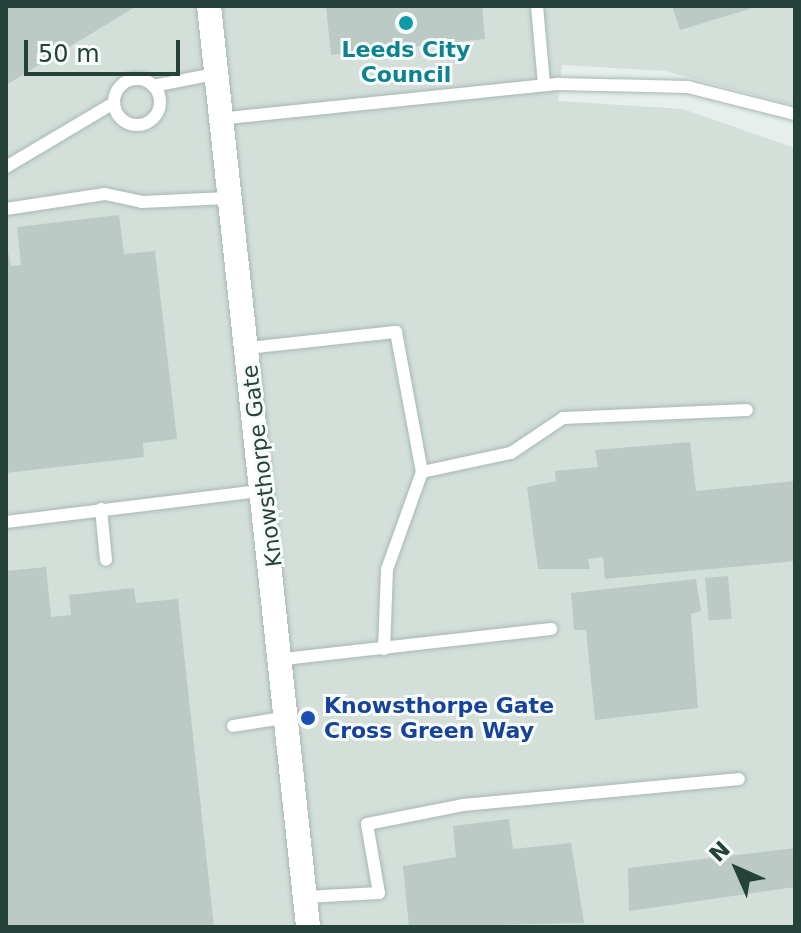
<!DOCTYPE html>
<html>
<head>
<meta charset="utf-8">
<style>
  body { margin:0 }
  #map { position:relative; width:801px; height:933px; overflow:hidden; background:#e6efeb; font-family:"DejaVu Sans",sans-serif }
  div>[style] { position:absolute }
  .built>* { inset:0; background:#d4dfda }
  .building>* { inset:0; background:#bbcac4; transform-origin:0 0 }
  .roads { filter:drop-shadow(0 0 2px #a8b8b2) drop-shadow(0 0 2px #a8b8b2) }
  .lane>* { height:12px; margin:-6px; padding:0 6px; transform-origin:6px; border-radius:6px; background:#fff }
  .lane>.ring { margin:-6px; padding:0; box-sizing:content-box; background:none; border:12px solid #fff; border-radius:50% }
  .street>* { height:24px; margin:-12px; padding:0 12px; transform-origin:12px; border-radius:12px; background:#fff }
  .dots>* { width:22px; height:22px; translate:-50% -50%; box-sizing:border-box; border:4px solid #f7fbf9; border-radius:50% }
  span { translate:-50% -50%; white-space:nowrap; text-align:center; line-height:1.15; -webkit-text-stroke:6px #f7fbf9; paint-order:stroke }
  .culture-label { font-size:22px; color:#0d838f; font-weight:700 }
  .street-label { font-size:22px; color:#24423a }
  .transit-label { font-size:22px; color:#164399; font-weight:700 }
  .left { translate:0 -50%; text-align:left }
  .frame { position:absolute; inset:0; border:8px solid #24423a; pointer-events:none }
  .north { position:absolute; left:697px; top:829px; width:80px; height:80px; -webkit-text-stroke:6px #f7fbf9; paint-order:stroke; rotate:315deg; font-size:22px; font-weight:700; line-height:32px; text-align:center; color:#24423a }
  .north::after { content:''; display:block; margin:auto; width:28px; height:36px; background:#24423a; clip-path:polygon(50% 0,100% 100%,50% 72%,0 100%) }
  .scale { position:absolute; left:24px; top:40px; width:156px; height:36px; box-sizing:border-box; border:4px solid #24423a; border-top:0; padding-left:10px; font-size:24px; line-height:28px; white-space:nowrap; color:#24423a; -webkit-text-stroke:6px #f7fbf9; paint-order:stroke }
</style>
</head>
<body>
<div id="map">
  <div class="built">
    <i style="clip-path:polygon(6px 6px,795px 6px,795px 106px,665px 71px,562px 65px,558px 101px,683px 109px,795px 148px,795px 927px,6px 927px)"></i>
  </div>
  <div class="building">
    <i style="clip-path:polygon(6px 6px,137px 6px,6px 85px)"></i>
    <i style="clip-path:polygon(326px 6px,482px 6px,485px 39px,331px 55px)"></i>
    <i style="clip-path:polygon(672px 6px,756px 6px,756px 7px,680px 30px)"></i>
    <i style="clip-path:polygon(119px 215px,124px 254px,155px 251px,177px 439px,143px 443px,144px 457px,6px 473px,6px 243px,11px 266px,21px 265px,17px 227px)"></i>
    <i style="clip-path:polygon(690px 442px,696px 491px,795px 481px,795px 561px,605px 579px,603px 557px,588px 559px,590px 569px,538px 569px,527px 487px,556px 481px,555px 471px,598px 467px,595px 450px)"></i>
    <i style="clip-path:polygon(46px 567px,51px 617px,71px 615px,69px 595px,134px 588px,136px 603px,178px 599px,214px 927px,6px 927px,6px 571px)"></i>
    <i style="left:728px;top:576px;width:43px;height:23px;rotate:85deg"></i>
    <i style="clip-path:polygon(696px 579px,701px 611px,691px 614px,698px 708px,595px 720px,586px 630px,574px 630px,571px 593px)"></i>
    <i style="clip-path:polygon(509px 819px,513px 849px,571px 843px,584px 923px,409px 927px,403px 866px,456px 857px,453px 826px)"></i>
    <i style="clip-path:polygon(795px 848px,795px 887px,629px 911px,628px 868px)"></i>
  </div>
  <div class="roads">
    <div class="lane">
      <i style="left:537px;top:6px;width:79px;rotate:84.9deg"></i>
      <i class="ring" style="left:114px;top:79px;width:34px;height:34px"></i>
      <i style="left:153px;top:86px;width:62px;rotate:-11.1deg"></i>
      <i style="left:218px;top:119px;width:343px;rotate:-5.9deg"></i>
      <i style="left:559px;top:84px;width:129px;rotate:1.3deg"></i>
      <i style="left:688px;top:87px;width:110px;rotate:14.2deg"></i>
      <i style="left:6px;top:167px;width:126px;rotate:-30.7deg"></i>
      <i style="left:6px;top:209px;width:100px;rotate:-8.6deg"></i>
      <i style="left:105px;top:194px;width:38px;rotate:12deg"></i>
      <i style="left:142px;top:202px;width:86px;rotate:-2.7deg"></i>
      <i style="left:248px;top:348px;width:149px;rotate:-6.2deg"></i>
      <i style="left:396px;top:332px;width:142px;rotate:79.5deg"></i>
      <i style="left:422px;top:472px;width:103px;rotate:109.8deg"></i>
      <i style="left:387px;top:569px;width:80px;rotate:92.1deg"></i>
      <i style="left:422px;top:472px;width:91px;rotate:-12.1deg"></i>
      <i style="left:511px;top:453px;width:63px;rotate:-33.9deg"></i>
      <i style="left:563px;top:418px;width:184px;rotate:-2.5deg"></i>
      <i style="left:101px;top:509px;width:51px;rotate:84.4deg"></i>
      <i style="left:6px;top:522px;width:261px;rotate:-7deg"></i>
      <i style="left:283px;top:659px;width:270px;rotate:-6.4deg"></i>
      <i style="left:233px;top:726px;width:57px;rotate:-9.1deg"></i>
      <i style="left:306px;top:897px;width:73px;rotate:-3.1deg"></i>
      <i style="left:379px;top:893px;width:70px;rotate:-99.9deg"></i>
      <i style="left:367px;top:824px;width:99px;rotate:-11.1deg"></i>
      <i style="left:464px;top:805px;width:276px;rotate:-5.4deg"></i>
    </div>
    <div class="street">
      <i style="left:209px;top:6px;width:926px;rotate:83.86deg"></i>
    </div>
  </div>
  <div class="dots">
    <i style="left:406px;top:23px;background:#0f9aa8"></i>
    <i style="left:308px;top:718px;background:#1a4fb4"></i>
  </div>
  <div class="culture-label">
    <span style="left:406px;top:62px">Leeds City<br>Council</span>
  </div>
  <div class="street-label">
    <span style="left:262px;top:466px;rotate:-97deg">Knowsthorpe Gate</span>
  </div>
  <div class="transit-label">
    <span class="left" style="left:324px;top:718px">Knowsthorpe Gate<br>Cross Green Way</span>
  </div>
  <div class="frame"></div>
  <div class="north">N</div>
  <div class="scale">50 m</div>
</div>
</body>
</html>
